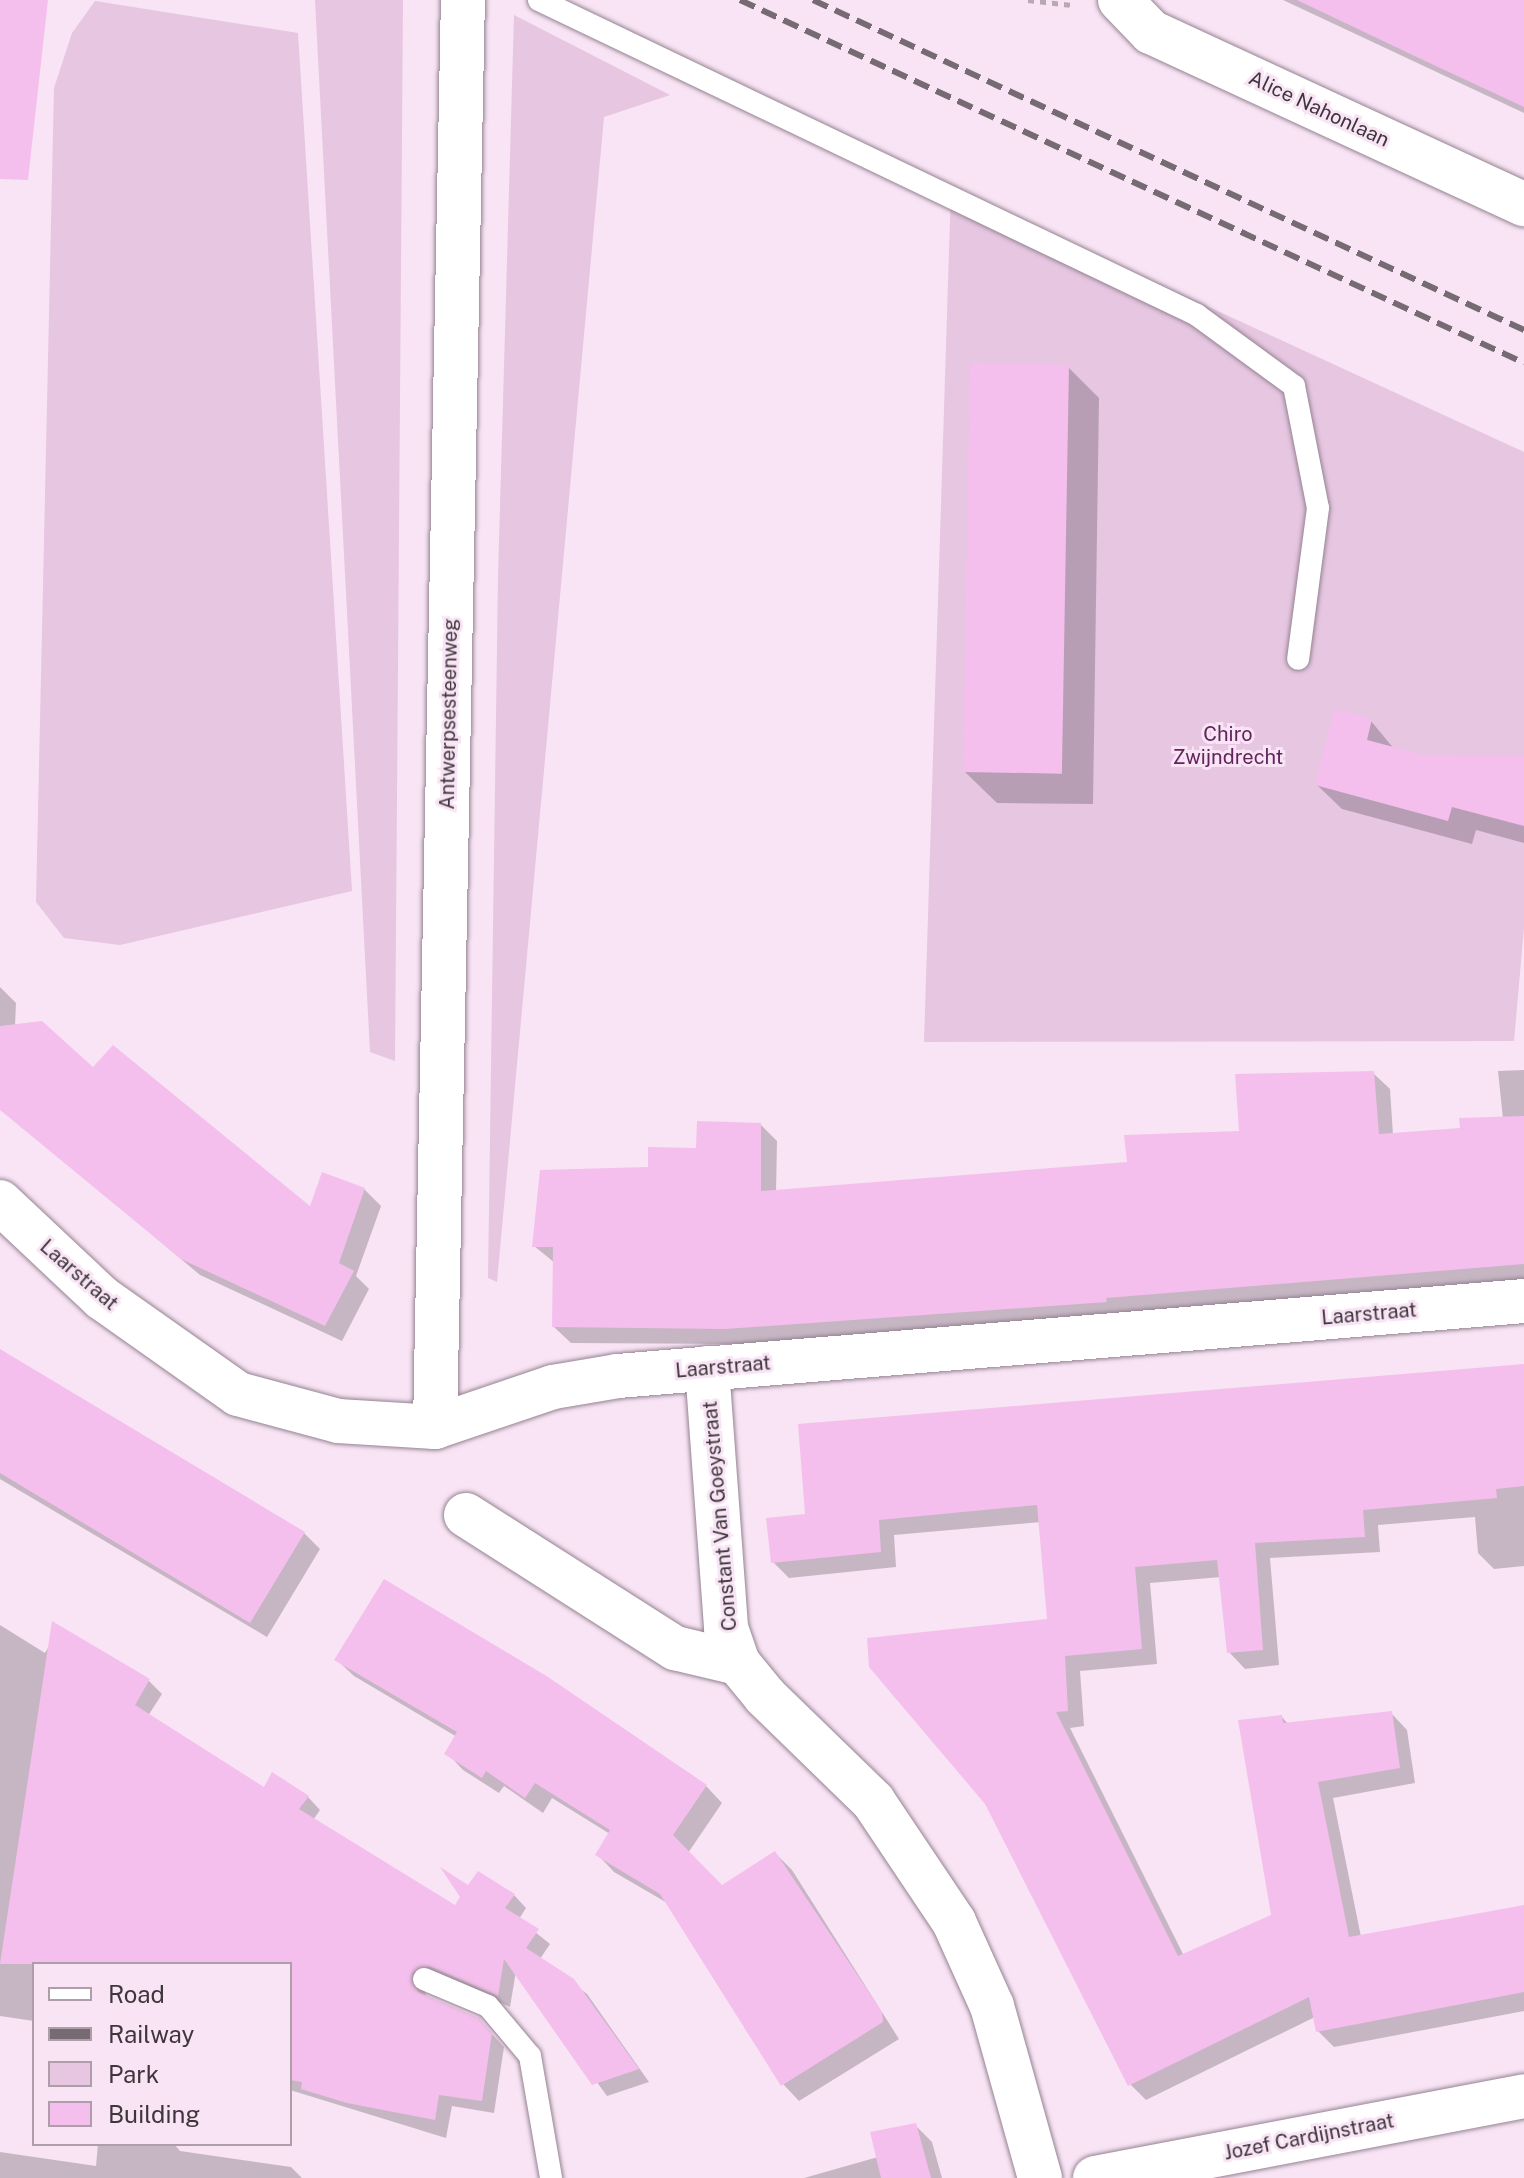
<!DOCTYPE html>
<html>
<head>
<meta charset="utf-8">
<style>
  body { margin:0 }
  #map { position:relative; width:1524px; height:2178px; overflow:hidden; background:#f8e4f4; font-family:"Public Sans",sans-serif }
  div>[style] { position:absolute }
  .green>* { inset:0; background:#e6c6e1 }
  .shadow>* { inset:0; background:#0003 }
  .building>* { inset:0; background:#f5bfed; transform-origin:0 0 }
  .path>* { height:5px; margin-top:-2.5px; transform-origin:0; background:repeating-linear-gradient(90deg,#b8a8b4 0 6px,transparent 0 12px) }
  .roads { filter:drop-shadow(0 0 2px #958392) drop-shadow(0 0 2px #958392) }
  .lane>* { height:22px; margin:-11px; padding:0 11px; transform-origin:11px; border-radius:11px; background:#fff }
  .street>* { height:44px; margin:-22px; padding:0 22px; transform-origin:22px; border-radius:22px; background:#fff }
  .secondary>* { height:44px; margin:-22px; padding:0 22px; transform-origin:22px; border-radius:22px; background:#fff }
  .rail>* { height:6px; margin-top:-3px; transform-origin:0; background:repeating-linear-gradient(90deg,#766a73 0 16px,transparent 0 24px) }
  span { translate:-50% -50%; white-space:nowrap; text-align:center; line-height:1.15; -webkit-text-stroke:6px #f8e4f4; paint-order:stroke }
  .street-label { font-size:20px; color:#3e363c }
  .park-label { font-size:20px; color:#61245c }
  .legend { position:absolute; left:32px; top:1962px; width:260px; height:184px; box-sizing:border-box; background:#f8e4f4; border:2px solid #ae9eaa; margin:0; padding:10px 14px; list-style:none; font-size:24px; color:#3e363c }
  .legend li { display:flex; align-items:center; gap:16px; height:40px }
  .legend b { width:40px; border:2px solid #ae9eaa }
</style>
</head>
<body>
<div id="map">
  <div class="green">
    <i style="clip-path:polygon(315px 0,403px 0,395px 1061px,370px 1052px)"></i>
    <i style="clip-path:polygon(95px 1px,298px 33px,352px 891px,120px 945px,64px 938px,36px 902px,54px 88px,72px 33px)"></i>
    <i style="clip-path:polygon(514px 15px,670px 95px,604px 117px,497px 1282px,488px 1278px,498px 577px)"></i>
    <i style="clip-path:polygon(951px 188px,1524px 452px,1524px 927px,1514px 1041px,924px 1042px)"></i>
  </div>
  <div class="shadow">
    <i style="clip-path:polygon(1283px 0,1524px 0,1524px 113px)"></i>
    <i style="clip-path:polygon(1068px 367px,1099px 398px,1093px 804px,997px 803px,965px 772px)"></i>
    <i style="clip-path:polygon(1371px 721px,1395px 750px,1424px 757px,1524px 758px,1524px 843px,1476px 830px,1472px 844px,1342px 809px,1317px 785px)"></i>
    <i style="clip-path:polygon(0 987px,16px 1003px,15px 1026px,93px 1070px,311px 1209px,364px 1189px,381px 1206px,356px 1276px,369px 1289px,342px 1341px,200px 1275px,0 1107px)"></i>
    <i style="clip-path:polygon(1524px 1070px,1524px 1281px,742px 1344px,571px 1343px,554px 1327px,555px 1263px,534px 1246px,650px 1169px,761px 1125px,777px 1141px,776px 1192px,1129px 1163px,1242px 1133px,1373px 1073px,1390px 1089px,1393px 1135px,1462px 1130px,1503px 1119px,1498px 1071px)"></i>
    <i style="clip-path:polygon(0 1351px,304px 1533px,320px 1549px,267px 1637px,0 1479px)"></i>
    <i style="clip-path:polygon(1524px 1366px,1524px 1566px,1494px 1569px,1478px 1553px,1475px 1517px,1378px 1525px,1380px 1552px,1270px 1558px,1279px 1665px,1245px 1669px,1229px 1652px,1221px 1577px,1150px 1583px,1157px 1664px,1080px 1671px,1084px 1726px,1070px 1728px,1184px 1956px,1273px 1916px,1282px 1717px,1288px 1724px,1391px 1713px,1407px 1730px,1415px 1783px,1333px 1798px,1361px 1937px,1524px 1906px,1524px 2011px,1334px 2047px,1318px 2031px,1315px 2017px,1146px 2100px,1130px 2084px,987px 1802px,1049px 1621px,1041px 1522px,894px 1535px,896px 1567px,789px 1578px,773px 1562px,808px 1516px)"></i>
    <i style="clip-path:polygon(0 1625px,45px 1653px,60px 1628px,149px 1681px,162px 1694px,148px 1716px,264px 1789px,308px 1797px,320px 1810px,313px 1820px,455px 1908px,469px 1888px,514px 1895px,526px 1908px,519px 1919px,550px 1944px,540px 1959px,587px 1994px,649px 2082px,607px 2096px,516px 1971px,510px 2007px,444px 1978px,423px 1986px,427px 1998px,478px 2019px,504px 2047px,494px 2113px,452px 2106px,446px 2138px,290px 2090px,290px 1964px,34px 1964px,34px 2021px,0 2016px)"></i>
    <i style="clip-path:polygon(337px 1660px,706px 1786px,722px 1803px,688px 1853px,722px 1887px,775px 1853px,792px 1870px,899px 2039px,799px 2101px,783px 2084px,669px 1904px,614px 1872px,598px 1855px,610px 1834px,552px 1798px,543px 1813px,504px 1786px,499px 1793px,463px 1770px,447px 1753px,457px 1737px,354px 1676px)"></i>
    <i style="clip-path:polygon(915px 2125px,932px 2142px,942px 2178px,804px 2178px,878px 2157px)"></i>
    <i style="clip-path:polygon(98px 2144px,174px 2144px,180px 2151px,291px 2167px,302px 2178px,0 2178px,0 2152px,96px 2166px)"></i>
  </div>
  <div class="building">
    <i style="clip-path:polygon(0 0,48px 0,28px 180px,0 179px)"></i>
    <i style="clip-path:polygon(1297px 0,1524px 0,1524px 107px,1421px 59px)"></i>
    <i style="left:970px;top:363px;width:99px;height:409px;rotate:1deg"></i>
    <i style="clip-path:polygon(1334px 709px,1372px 719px,1367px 740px,1424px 755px,1524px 756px,1524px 826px,1452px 807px,1448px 821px,1315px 785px)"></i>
    <i style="clip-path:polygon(42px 1021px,93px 1067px,113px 1045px,310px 1206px,322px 1172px,365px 1188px,339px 1263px,354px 1271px,325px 1326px,181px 1259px,0 1110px,0 1026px)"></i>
    <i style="clip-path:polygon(1374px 1071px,1379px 1134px,1460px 1128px,1459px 1118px,1524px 1116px,1524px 1264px,1106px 1298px,1107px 1302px,725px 1329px,552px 1327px,553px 1247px,532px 1247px,540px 1170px,648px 1167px,648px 1147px,696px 1148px,697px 1121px,761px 1123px,761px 1191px,1127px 1162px,1124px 1135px,1239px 1131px,1235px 1074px)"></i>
    <i style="clip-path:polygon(0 1349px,305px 1532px,250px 1623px,0 1473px)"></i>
    <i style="clip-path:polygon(1524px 1364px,1524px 1486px,1496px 1489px,1497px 1498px,1363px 1510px,1365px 1537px,1255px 1543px,1263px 1650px,1227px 1653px,1217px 1560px,1135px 1567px,1142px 1649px,1065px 1656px,1068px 1711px,1056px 1712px,1178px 1956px,1271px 1915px,1238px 1720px,1282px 1715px,1283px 1723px,1392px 1711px,1400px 1768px,1318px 1782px,1349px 1937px,1524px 1905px,1524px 1992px,1316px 2032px,1309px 1997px,1128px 2086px,985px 1804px,869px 1667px,867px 1638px,1047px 1619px,1037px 1505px,879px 1520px,881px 1552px,771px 1563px,766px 1518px,805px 1514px,798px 1424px)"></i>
    <i style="clip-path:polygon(384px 1579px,548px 1677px,707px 1785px,673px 1835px,722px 1885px,775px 1851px,882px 2012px,883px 2022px,781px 2086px,660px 1894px,595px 1855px,610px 1830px,535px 1783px,525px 1798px,486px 1771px,482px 1778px,444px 1754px,457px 1732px,334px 1660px)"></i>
    <i style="clip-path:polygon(52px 1621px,150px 1679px,135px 1705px,264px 1787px,272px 1772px,309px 1796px,299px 1809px,455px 1905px,460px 1897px,440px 1867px,468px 1885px,478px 1871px,515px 1894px,505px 1908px,539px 1929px,526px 1948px,574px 1979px,639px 2069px,592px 2085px,504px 1959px,498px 1996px,429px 1966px,412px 1973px,418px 1992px,479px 2018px,492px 2033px,482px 2101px,439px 2095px,435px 2120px,347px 2103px,301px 2089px,302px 2082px,290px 2080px,290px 1964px,0 1964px)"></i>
    <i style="clip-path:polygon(916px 2123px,931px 2178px,881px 2178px,870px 2132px)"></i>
  </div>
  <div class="path">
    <i style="left:1028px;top:0;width:44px;rotate:6.5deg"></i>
  </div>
  <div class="roads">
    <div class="lane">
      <i style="left:539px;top:0;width:730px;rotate:25.58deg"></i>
      <i style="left:1197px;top:315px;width:120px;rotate:36.2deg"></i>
      <i style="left:1294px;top:386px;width:124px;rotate:78.9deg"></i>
      <i style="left:1318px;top:508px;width:152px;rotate:97.5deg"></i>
      <i style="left:424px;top:1979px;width:69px;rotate:22.9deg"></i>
      <i style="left:488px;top:2006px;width:65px;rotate:50deg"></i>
      <i style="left:530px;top:2056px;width:124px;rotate:80.2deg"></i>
    </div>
    <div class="street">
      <i style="left:1120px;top:0;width:45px;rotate:45.9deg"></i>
      <i style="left:1151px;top:32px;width:411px;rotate:24.8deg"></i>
      <i style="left:0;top:1202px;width:140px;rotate:43.3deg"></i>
      <i style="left:102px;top:1298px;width:166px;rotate:35.2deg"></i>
      <i style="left:238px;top:1394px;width:104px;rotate:15.1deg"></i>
      <i style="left:338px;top:1421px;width:97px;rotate:3.5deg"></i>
      <i style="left:435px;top:1427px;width:125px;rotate:-18.7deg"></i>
      <i style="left:553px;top:1387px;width:66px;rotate:-9.6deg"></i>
      <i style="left:618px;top:1376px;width:909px;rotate:-4.73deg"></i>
      <i style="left:707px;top:1368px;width:261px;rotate:85.8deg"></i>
      <i style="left:726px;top:1628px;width:37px;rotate:71deg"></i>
      <i style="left:738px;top:1663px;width:43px;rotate:50.7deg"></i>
      <i style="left:765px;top:1696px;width:151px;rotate:44.2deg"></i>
      <i style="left:873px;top:1801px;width:146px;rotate:56.2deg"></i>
      <i style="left:954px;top:1922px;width:92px;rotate:65.7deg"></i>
      <i style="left:992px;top:2006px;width:179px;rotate:74.4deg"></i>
      <i style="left:466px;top:1515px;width:248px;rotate:32.5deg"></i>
      <i style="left:675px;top:1648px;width:65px;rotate:13.4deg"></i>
      <i style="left:1095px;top:2178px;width:437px;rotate:-10.8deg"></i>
    </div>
    <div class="secondary">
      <i style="left:435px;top:1427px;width:1427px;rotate:-88.88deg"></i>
    </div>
  </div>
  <div class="rail">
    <i style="left:740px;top:0;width:864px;rotate:24.84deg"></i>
    <i style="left:813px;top:0;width:784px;rotate:24.9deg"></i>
  </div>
  <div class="street-label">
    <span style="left:1319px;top:109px;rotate:25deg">Alice Nahonlaan</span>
    <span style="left:449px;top:714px;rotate:-89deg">Antwerpsesteenweg</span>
    <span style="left:79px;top:1275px;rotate:41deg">Laarstraat</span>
    <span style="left:1369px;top:1314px;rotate:-5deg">Laarstraat</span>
    <span style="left:723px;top:1367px;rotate:-5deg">Laarstraat</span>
    <span style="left:720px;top:1516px;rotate:-95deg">Constant Van Goeystraat</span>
    <span style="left:1309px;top:2137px;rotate:-11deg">Jozef Cardijnstraat</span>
  </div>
  <div class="park-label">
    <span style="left:1228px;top:746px">Chiro<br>Zwijndrecht</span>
  </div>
  <ul class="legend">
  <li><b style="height:10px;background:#fff"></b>Road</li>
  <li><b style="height:10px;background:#766a73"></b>Railway</li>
  <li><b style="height:22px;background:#e6c6e1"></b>Park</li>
  <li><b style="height:22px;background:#f5bfed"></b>Building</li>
  </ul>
</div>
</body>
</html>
